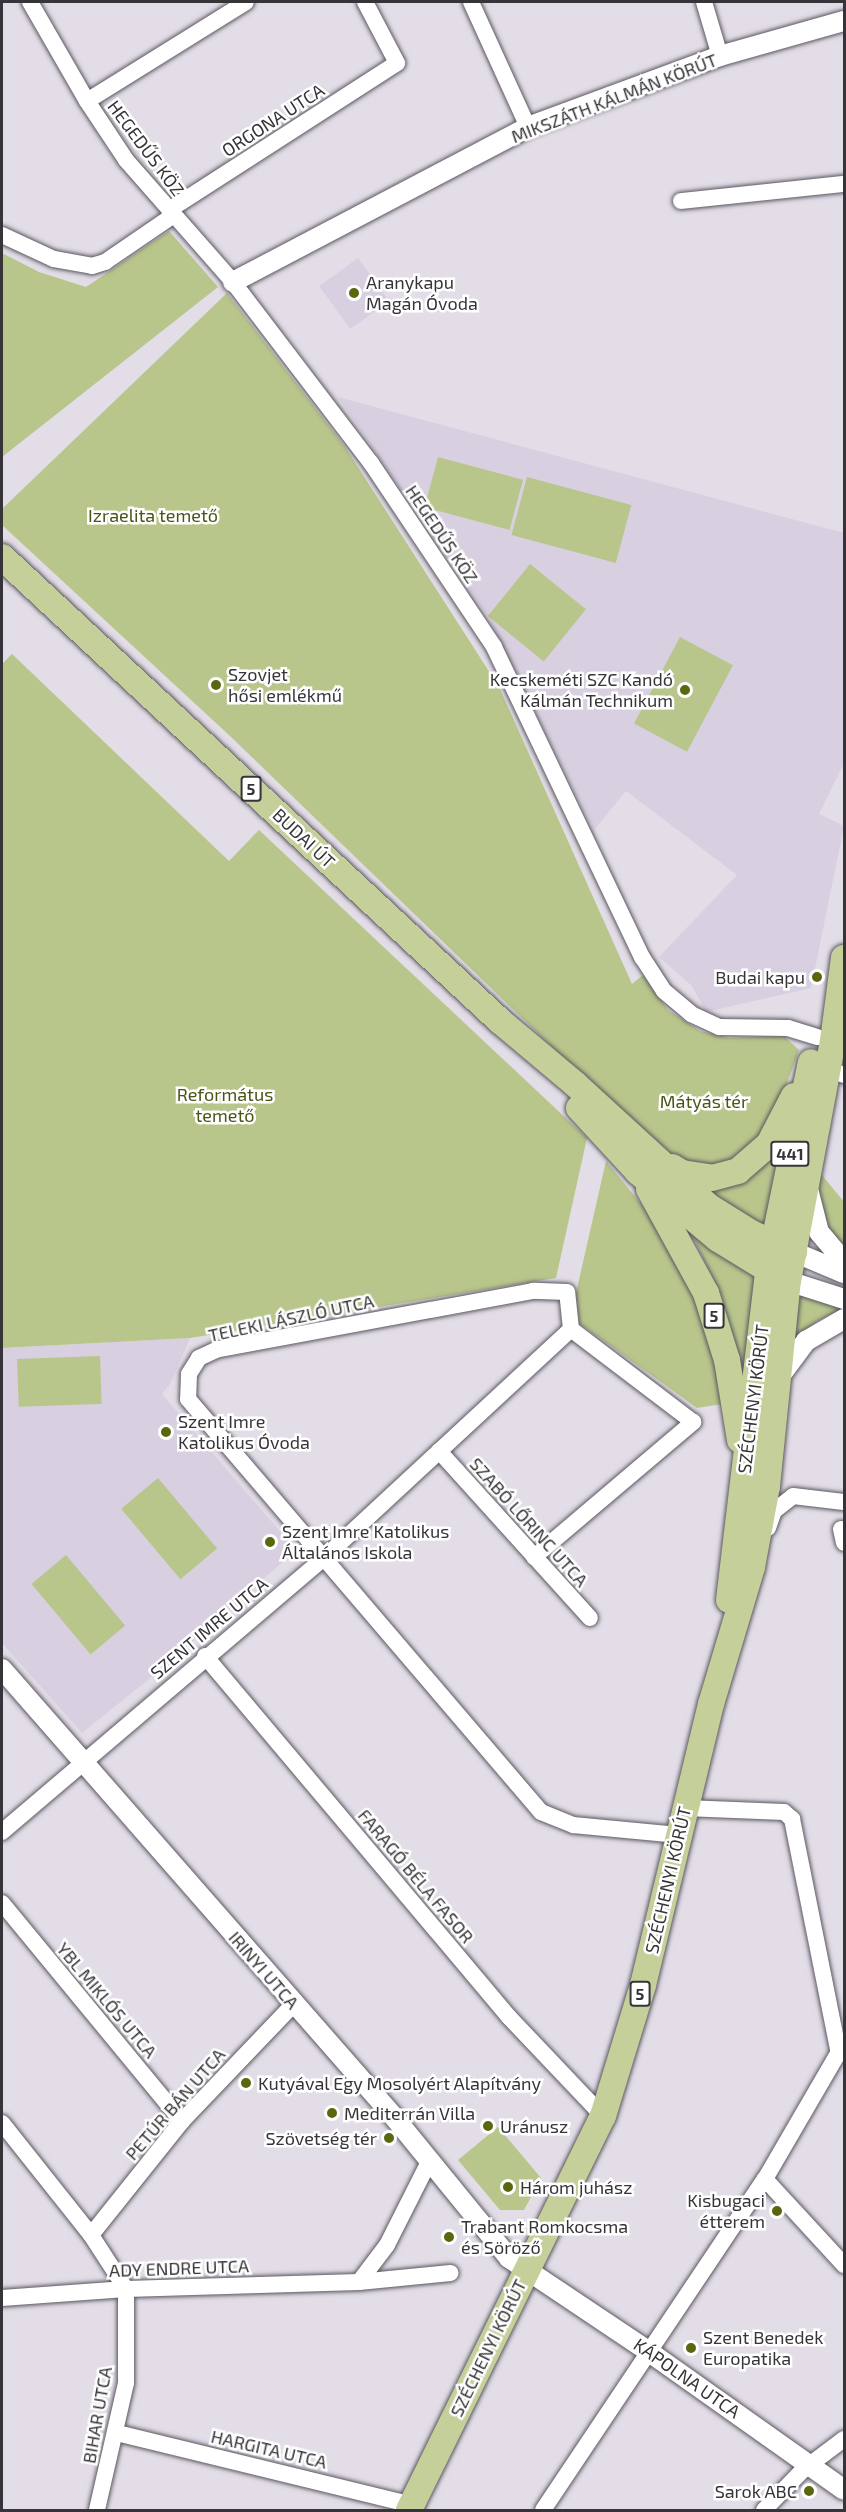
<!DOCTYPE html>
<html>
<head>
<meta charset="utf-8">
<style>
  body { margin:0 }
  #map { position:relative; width:846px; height:2512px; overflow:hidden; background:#e2dde7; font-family:"Exo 2",sans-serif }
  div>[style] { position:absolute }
  .built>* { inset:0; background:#d8d0e0; transform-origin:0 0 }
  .green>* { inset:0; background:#b8c68c; transform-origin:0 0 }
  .roads { filter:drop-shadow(0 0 2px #5c5760) drop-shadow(0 0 2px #5c5760) }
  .minor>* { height:16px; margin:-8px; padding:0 8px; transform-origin:8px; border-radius:8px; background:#fff }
  .tertiary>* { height:20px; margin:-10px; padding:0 10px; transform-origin:10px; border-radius:10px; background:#fff }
  .primary>* { height:26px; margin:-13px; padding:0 13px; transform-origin:13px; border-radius:13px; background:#c4cf99 }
  .dots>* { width:16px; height:16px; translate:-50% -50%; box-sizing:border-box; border:3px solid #fff; border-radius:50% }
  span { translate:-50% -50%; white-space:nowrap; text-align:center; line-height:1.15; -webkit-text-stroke:5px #fff; paint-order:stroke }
  .shield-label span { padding:2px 4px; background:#fff; border:2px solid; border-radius:4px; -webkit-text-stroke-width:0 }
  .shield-label { font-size:16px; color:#363438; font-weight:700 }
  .street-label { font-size:18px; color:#363438 }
  .poi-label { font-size:18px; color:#363438 }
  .left { translate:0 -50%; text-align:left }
  .right { translate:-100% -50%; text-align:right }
  .park-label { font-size:18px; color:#4a5415 }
  .frame { position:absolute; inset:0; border:3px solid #363438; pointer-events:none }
</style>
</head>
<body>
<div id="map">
  <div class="built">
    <i style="left:358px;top:258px;width:53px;height:48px;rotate:54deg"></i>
    <i style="clip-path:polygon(338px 397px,844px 533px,844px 763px,819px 814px,844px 826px,811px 988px,706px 1012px,692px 986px,659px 957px,737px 875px,626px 791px,594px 830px,488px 616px)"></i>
    <i style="clip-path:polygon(190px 1338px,170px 1384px,162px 1394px,296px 1550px,166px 1665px,163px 1662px,149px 1679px,82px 1733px,2px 1643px,2px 1348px)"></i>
  </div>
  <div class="green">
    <i style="clip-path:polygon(169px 231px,218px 287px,2px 457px,2px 253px,39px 272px,86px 287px)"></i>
    <i style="clip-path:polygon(227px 293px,345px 447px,499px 687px,632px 984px,643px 975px,668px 1010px,700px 1031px,729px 1038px,784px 1036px,799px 1050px,780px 1103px,755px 1148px,715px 1169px,668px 1159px,230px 736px,2px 525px,2px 509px)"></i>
    <i style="left:438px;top:457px;width:88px;height:52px;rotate:15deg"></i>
    <i style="left:527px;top:477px;width:108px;height:60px;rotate:15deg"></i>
    <i style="left:530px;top:564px;width:72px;height:67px;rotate:39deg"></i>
    <i style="left:680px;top:637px;width:60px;height:98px;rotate:28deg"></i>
    <i style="clip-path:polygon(12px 654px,229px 861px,259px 830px,587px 1138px,556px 1278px,190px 1338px,2px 1348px,2px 664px)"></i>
    <i style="clip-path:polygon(771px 1152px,778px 1154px,765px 1230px,696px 1182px)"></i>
    <i style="clip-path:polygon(606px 1161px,645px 1209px,684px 1271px,713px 1348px,722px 1404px,697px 1408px,579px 1323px,576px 1293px)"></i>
    <i style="clip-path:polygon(813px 1164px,844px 1202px,844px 1255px,824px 1225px)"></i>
    <i style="clip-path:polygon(689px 1228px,761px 1275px,747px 1398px,724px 1303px)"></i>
    <i style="clip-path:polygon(798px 1291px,844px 1308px,817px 1321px,793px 1342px)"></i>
    <i style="left:100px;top:1356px;width:48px;height:83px;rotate:88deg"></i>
    <i style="left:158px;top:1478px;width:92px;height:48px;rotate:50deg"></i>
    <i style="left:66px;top:1555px;width:92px;height:45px;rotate:50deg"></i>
    <i style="clip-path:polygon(498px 2127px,541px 2178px,524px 2210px,500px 2210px,458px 2160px)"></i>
  </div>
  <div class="roads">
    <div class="minor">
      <i style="left:30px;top:2px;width:114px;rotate:60.1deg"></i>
      <i style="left:87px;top:101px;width:71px;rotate:56.5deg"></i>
      <i style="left:126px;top:160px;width:162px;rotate:48.7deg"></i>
      <i style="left:233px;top:282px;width:228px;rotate:52.7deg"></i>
      <i style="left:371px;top:463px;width:221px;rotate:56.2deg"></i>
      <i style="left:494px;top:647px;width:344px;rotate:64.5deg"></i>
      <i style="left:642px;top:957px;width:40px;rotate:57.1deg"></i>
      <i style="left:664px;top:991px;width:35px;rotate:40deg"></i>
      <i style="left:691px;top:1014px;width:31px;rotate:25deg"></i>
      <i style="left:719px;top:1027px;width:69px;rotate:0.8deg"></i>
      <i style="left:788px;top:1028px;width:31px;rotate:17deg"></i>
      <i style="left:471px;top:2px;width:137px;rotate:65.5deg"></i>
      <i style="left:704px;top:2px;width:56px;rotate:73.5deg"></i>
      <i style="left:87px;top:101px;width:187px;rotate:-31.9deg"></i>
      <i style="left:681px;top:201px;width:164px;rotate:-6deg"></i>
      <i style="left:169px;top:210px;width:271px;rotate:-32.8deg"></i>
      <i style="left:397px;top:63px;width:69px;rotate:-117.7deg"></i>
      <i style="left:2px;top:235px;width:57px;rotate:24.8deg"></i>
      <i style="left:54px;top:259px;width:39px;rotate:10deg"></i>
      <i style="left:92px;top:266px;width:14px;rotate:-17deg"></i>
      <i style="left:105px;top:262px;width:83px;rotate:-34.3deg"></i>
      <i style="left:827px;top:1069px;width:18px;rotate:19deg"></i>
      <i style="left:439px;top:1451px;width:225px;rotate:47.9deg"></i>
      <i style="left:768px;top:1528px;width:18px;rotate:-71deg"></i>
      <i style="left:774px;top:1511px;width:24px;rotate:-38deg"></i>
      <i style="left:793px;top:1496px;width:51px;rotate:6.7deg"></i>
      <i style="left:841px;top:1529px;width:14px;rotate:78deg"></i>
      <i style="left:534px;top:1557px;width:209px;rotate:-40.3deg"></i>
      <i style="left:693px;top:1422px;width:153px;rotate:-142.7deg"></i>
      <i style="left:571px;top:1329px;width:37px;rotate:-96deg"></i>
      <i style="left:567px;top:1292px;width:34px;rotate:-178deg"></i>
      <i style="left:533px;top:1291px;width:322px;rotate:169.5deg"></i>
      <i style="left:216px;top:1350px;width:19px;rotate:155deg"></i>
      <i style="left:199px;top:1358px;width:19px;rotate:122deg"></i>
      <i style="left:189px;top:1374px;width:25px;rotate:92deg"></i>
      <i style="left:188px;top:1399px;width:543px;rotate:49.48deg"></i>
      <i style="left:541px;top:1812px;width:35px;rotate:22deg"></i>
      <i style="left:573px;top:1825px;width:106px;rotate:5.4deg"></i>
      <i style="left:205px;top:1656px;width:472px;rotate:49.9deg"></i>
      <i style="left:509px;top:2017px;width:137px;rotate:46.5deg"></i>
      <i style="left:685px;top:1808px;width:99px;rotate:2.3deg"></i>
      <i style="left:784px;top:1812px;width:11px;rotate:41deg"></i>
      <i style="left:792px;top:1819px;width:236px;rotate:78.7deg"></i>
      <i style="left:2px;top:1832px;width:424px;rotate:-40.4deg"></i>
      <i style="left:325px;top:1557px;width:335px;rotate:-42.8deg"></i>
      <i style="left:2px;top:1903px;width:283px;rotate:50.5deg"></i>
      <i style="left:2px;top:2123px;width:143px;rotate:51.5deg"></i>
      <i style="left:91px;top:2235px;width:64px;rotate:57.1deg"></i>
      <i style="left:126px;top:2289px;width:94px;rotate:90deg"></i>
      <i style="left:126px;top:2383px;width:130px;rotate:102.9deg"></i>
      <i style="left:765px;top:2179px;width:117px;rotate:47.4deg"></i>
      <i style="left:91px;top:2235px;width:146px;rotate:-51.4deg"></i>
      <i style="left:182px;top:2121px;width:162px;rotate:-46.3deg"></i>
      <i style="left:359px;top:2282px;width:46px;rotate:-52.9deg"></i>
      <i style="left:387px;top:2245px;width:95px;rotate:-63.2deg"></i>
      <i style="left:2px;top:2298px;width:124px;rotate:-4.2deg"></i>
      <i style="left:126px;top:2289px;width:233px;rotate:-1.7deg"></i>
      <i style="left:359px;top:2282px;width:92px;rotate:-5.6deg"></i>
      <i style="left:117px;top:2433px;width:304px;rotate:13.7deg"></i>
      <i style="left:543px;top:2510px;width:399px;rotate:-56.2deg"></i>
      <i style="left:765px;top:2179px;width:157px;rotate:-59.8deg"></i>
      <i style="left:764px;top:2510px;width:57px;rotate:-45.7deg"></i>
      <i style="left:804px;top:2469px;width:50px;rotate:-36.9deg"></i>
    </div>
    <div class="tertiary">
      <i style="left:233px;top:282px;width:333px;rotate:-27.7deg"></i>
      <i style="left:528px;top:127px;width:205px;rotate:-20.3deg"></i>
      <i style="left:720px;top:56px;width:129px;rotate:-15.8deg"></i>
      <i style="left:808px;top:1189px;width:44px;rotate:75.7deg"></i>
      <i style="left:819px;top:1232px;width:39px;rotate:50deg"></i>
      <i style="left:794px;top:1252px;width:54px;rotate:22.8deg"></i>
      <i style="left:788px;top:1281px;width:59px;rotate:17.8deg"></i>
      <i style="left:780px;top:1376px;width:44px;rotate:-53.4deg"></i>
      <i style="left:806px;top:1341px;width:44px;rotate:-30.1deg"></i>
      <i style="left:2px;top:1669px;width:595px;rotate:48.81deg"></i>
      <i style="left:394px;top:2117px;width:182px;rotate:50.8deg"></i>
      <i style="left:509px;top:2258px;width:167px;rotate:33.8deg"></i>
      <i style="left:648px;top:2351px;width:240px;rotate:35.3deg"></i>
    </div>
    <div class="primary">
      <i style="left:2px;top:557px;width:681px;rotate:42.98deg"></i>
      <i style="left:500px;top:1021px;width:98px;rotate:40deg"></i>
      <i style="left:575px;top:1084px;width:180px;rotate:42.5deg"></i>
      <i style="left:708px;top:1206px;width:53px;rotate:31.9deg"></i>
      <i style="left:753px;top:1234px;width:45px;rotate:23.7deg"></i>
      <i style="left:579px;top:1108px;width:87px;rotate:47.3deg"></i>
      <i style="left:638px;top:1172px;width:104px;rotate:39.9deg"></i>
      <i style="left:718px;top:1239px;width:75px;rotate:31.4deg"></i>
      <i style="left:672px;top:1167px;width:12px;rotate:31deg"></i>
      <i style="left:682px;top:1173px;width:30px;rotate:9deg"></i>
      <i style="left:712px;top:1178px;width:27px;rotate:-15deg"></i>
      <i style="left:738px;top:1171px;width:41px;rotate:-41.1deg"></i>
      <i style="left:769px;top:1144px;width:54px;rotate:-62.5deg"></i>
      <i style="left:649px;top:1189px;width:119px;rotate:61.3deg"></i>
      <i style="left:706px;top:1293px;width:70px;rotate:72.6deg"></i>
      <i style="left:727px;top:1360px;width:81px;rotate:80.8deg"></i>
      <i style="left:729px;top:1600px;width:331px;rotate:-83.2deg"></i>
      <i style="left:768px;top:1271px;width:213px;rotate:-78.4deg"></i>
      <i style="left:409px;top:2510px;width:439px;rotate:-63.8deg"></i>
      <i style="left:603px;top:2116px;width:137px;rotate:-73deg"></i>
      <i style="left:643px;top:1985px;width:289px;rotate:-76.4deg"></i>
      <i style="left:711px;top:1704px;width:143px;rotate:-73.3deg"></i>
      <i style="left:752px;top:1567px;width:82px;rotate:-79.5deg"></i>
      <i style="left:767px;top:1486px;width:206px;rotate:-84.2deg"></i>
      <i style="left:788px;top:1281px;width:244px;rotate:-79.4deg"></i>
      <i style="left:833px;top:1041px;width:84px;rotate:-82.5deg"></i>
    </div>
  </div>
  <div class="dots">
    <i style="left:354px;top:293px;background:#5a670e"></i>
    <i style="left:216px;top:685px;background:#5a670e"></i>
    <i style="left:685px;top:690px;background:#5a670e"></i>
    <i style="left:817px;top:977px;background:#5a670e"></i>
    <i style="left:166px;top:1432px;background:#5a670e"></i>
    <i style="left:270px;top:1542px;background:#5a670e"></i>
    <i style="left:246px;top:2083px;background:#5a670e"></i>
    <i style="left:332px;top:2113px;background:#5a670e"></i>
    <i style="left:488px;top:2126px;background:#5a670e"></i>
    <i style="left:389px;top:2138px;background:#5a670e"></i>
    <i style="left:508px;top:2187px;background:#5a670e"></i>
    <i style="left:777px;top:2211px;background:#5a670e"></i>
    <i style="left:449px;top:2237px;background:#5a670e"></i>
    <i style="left:691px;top:2348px;background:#5a670e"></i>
    <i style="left:809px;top:2491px;background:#5a670e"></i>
  </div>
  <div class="shield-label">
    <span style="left:251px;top:789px">5</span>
    <span style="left:790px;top:1154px">441</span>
    <span style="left:714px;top:1316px">5</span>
    <span style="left:640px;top:1994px">5</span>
  </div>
  <div class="street-label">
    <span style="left:614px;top:98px;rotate:-21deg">MIKSZÁTH KÁLMÁN KÖRÚT</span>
    <span style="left:273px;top:120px;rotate:-33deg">ORGONA UTCA</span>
    <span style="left:146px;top:148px;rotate:53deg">HEGEDŰS KÖZ</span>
    <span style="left:442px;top:534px;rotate:56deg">HEGEDŰS KÖZ</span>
    <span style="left:304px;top:838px;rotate:43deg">BUDAI ÚT</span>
    <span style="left:291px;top:1318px;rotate:-12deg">TELEKI LÁSZLÓ UTCA</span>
    <span style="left:753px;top:1399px;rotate:-83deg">SZÉCHENYI KÖRÚT</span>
    <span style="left:529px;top:1522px;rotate:48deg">SZABÓ LŐRINC UTCA</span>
    <span style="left:209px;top:1628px;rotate:-40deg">SZENT IMRE UTCA</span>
    <span style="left:416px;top:1876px;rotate:50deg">FARAGÓ BÉLA FASOR</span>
    <span style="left:668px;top:1880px;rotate:-77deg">SZÉCHENYI KÖRÚT</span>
    <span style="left:264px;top:1970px;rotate:49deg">IRINYI UTCA</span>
    <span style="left:107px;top:2000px;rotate:50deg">YBL MIKLÓS UTCA</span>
    <span style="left:175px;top:2104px;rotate:-49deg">PETÚR BÁN UTCA</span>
    <span style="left:179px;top:2268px;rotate:-2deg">ADY ENDRE UTCA</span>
    <span style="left:488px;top:2348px;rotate:-64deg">SZÉCHENYI KÖRÚT</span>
    <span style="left:687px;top:2378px;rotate:35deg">KÁPOLNA UTCA</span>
    <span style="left:97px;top:2415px;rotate:-80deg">BIHAR UTCA</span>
    <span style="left:269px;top:2449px;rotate:13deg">HARGITA UTCA</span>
  </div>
  <div class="poi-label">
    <span class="left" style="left:366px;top:293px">Aranykapu<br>Magán Óvoda</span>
    <span class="left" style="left:228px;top:685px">Szovjet<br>hősi emlékmű</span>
    <span class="right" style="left:673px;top:690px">Kecskeméti SZC Kandó<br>Kálmán Technikum</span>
    <span class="right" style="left:805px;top:977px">Budai kapu</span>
    <span class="left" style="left:178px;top:1432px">Szent Imre<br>Katolikus Óvoda</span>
    <span class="left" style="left:282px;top:1542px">Szent Imre Katolikus<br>Általános Iskola</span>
    <span class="left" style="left:258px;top:2083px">Kutyával Egy Mosolyért Alapítvány</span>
    <span class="left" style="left:344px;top:2113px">Mediterrán Villa</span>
    <span class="left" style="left:500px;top:2126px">Uránusz</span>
    <span class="right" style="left:377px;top:2138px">Szövetség tér</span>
    <span class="left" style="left:520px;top:2187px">Három juhász</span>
    <span class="right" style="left:765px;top:2211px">Kisbugaci<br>étterem</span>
    <span class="left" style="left:461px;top:2237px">Trabant Romkocsma<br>és Söröző</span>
    <span class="left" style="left:703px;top:2348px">Szent Benedek<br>Europatika</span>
    <span class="right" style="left:797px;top:2491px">Sarok ABC</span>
  </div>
  <div class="park-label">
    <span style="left:153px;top:515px">Izraelita temető</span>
    <span style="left:225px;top:1105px">Református<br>temető</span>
    <span style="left:704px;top:1101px">Mátyás tér</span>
  </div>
  <div class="frame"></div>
</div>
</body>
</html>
